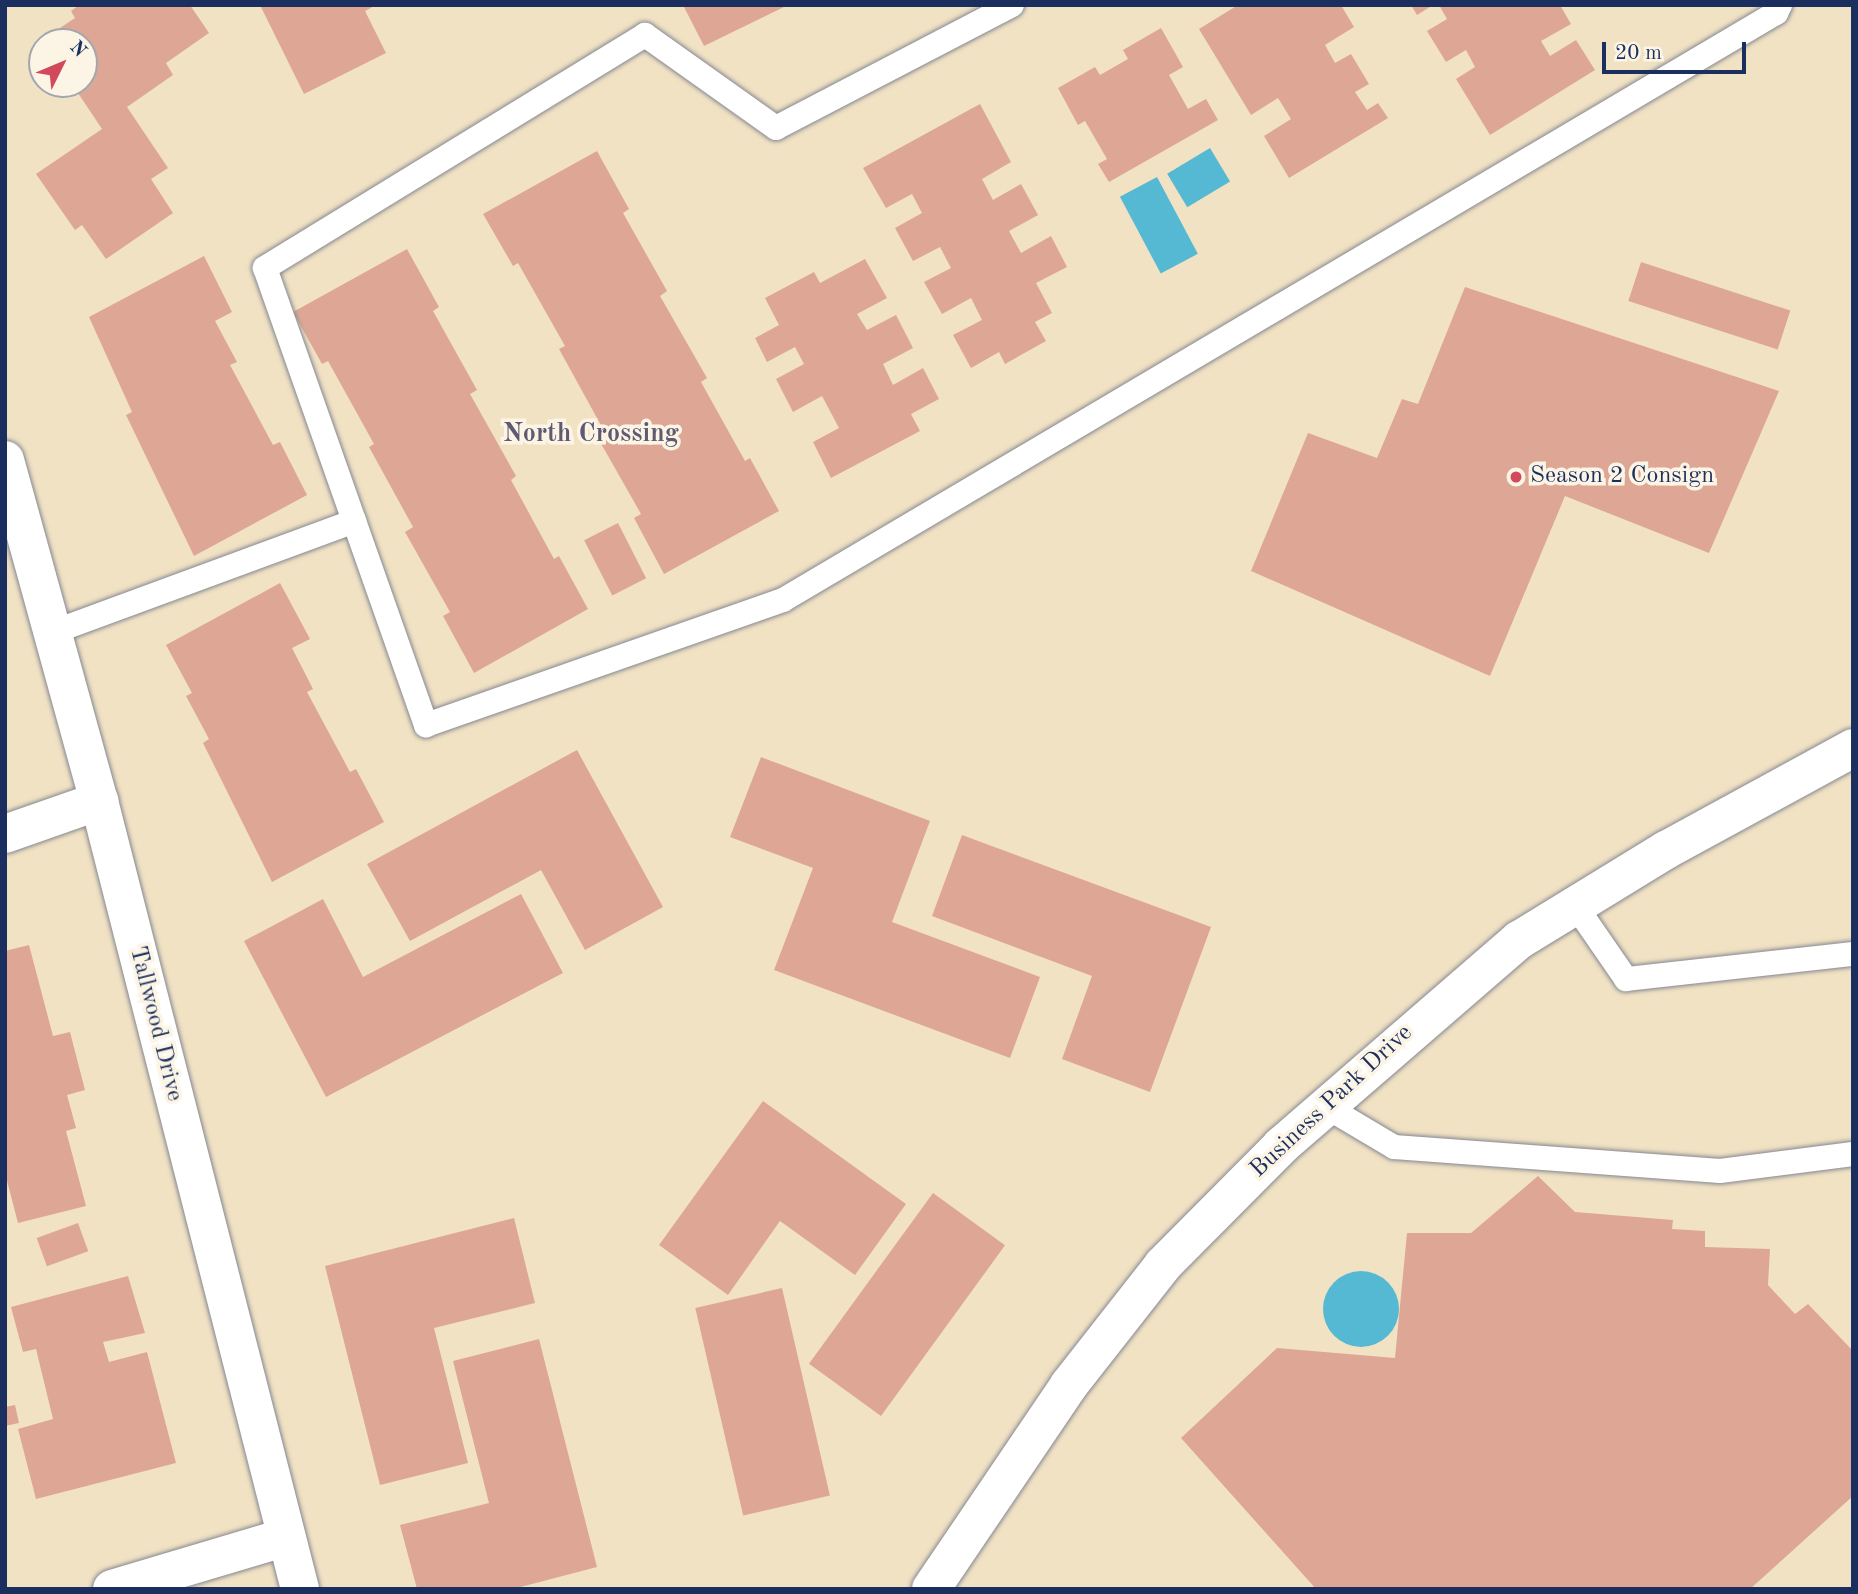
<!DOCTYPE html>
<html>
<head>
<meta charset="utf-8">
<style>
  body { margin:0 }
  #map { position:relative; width:1858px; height:1594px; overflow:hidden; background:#f1e2c4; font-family:"Old Standard TT",serif }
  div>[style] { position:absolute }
  .water>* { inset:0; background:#55b9d3; transform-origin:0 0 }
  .round { border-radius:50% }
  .building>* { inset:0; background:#dea795; transform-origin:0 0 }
  .roads { filter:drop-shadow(0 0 2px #868891) drop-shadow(0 0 2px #868891) }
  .service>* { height:24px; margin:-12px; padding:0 12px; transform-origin:12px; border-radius:12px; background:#fff }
  .minor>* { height:38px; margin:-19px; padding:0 19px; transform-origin:19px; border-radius:19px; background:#fff }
  .dots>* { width:19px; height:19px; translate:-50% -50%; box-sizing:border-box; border:4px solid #fcf5e5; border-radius:50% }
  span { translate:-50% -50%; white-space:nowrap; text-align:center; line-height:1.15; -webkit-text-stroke:7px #fcf5e5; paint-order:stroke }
  .poi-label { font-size:24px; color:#1b2f5e }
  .left { translate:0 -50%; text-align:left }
  .street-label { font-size:24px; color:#1b2f5e }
  .neighbourhood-label { font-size:26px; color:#5f5971; font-weight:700 }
  .frame { position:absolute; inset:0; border:7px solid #1b2f5e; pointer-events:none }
  .north { position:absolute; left:28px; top:28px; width:70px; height:70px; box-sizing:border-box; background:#fcf5e5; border:2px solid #a2a6af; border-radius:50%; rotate:47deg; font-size:19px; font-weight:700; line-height:28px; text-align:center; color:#1b2f5e }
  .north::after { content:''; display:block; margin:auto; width:24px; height:32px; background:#d1495b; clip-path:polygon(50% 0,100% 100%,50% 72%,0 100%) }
  .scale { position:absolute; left:1602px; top:42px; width:144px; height:32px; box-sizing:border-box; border:4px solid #1b2f5e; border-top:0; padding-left:9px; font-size:21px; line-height:24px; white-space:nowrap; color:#1b2f5e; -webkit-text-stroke:5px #fcf5e5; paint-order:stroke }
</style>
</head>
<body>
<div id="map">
  <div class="water">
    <i style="left:1210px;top:148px;width:39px;height:50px;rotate:59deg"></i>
    <i style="left:1157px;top:177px;width:87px;height:42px;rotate:62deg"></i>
    <i class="round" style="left:1323px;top:1271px;width:76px;height:76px"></i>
  </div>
  <div class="building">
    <i style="clip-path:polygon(79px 5px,190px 5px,209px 33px,166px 63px,173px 75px,127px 107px,168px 168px,151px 179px,173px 213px,106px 259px,82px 225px,75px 230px,36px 174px,102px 129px,72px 84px,84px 84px,84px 42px,42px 40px,75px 18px,71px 11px)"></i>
    <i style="clip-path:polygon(260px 5px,376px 5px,365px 11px,386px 53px,304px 94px)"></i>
    <i style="clip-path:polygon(683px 5px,788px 5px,704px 46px)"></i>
    <i style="clip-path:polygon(1238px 5px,1341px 5px,1354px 27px,1325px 45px,1335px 63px,1351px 54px,1369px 84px,1355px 92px,1367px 110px,1378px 103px,1388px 118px,1289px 178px,1264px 136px,1291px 119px,1278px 98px,1251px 115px,1199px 29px)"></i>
    <i style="clip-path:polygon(1411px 5px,1433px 5px,1417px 15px)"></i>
    <i style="clip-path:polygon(1439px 5px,1560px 5px,1571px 24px,1541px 41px,1550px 56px,1576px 40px,1595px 70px,1490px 135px,1456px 79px,1475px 67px,1466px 50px,1446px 62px,1427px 31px,1447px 19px)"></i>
    <i style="clip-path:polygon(1161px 28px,1183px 67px,1169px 75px,1188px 109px,1206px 99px,1218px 120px,1109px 182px,1098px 164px,1107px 159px,1085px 121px,1078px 125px,1058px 88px,1095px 67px,1100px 75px,1128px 59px,1123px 50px)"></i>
    <i style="clip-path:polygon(980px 104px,1011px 162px,982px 179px,993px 200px,1021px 184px,1038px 215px,1009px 231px,1021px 253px,1051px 236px,1067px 267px,1036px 283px,1052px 313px,1035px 322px,1046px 341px,1005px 364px,999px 352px,971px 368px,953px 335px,982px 320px,971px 298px,942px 314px,924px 282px,951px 268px,940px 247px,913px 261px,895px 228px,922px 213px,912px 194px,886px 208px,863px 168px)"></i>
    <i style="clip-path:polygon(597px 151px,629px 209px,623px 213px,667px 291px,660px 296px,707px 378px,701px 382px,745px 461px,750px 458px,779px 511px,664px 574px,634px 518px,641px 514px,595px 433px,603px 429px,559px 349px,565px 346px,518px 263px,513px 266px,483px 214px)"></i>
    <i style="clip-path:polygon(407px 249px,439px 307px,433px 311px,477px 390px,470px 394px,516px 476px,511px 480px,554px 559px,559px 556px,588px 609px,474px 673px,443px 616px,450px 612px,405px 532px,413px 527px,369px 447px,374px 444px,328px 361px,322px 364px,293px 312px)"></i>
    <i style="clip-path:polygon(204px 256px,232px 312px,215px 321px,237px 362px,230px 365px,273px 445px,280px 442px,307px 495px,194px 556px,126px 415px,132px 412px,89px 317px)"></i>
    <i style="clip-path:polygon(865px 259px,887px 298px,857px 314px,867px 330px,896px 315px,913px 348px,883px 364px,893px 385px,923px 368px,939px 399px,911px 414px,920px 431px,831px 478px,813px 442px,839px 428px,822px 396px,793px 412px,776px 379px,804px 364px,795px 347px,767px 362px,755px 338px,779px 325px,765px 298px,814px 272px,820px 283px)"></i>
    <i style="left:1641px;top:262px;width:157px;height:41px;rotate:18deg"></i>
    <i style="clip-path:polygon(1465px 287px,1779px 391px,1709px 553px,1565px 496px,1490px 676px,1251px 571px,1308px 433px,1377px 458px,1402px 399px,1418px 404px)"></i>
    <i style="left:618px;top:523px;width:62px;height:38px;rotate:63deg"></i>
    <i style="clip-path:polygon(280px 583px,310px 639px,292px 648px,313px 689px,307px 692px,350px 772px,356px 769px,384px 822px,272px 882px,203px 743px,209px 739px,186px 696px,192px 693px,166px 645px)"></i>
    <i style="clip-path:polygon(577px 750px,663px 907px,585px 950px,541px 870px,410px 941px,367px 864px)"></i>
    <i style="clip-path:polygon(761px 757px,930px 821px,892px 922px,1040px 977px,1010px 1058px,774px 970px,813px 868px,730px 837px)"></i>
    <i style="clip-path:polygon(962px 835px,1211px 927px,1150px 1092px,1062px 1059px,1092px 976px,932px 916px)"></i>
    <i style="clip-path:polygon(521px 894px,563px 973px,326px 1097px,244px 941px,323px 899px,363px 977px)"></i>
    <i style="clip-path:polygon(29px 945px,53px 1036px,70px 1032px,85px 1090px,67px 1095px,76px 1128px,66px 1131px,86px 1206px,18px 1223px,5px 1173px,5px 951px)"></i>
    <i style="clip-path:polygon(763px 1101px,906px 1204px,855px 1275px,780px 1221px,728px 1295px,659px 1245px)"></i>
    <i style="clip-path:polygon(1538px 1176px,1575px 1212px,1673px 1220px,1672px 1229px,1705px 1231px,1705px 1247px,1770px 1249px,1768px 1285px,1795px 1314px,1808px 1304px,1853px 1351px,1853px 1496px,1750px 1589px,1316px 1589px,1181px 1438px,1277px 1348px,1395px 1358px,1407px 1233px,1471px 1233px)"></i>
    <i style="left:933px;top:1193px;width:89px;height:211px;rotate:36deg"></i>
    <i style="clip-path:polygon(514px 1218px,535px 1303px,434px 1328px,468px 1463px,380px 1485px,325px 1266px)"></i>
    <i style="left:78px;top:1223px;width:30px;height:44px;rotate:70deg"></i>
    <i style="clip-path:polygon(128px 1276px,145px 1333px,103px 1342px,109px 1362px,147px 1352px,176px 1463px,36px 1499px,18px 1429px,53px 1419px,36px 1349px,23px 1352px,11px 1307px)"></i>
    <i style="left:782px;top:1288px;width:213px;height:89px;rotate:77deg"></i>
    <i style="clip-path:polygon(539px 1339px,597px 1567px,513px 1589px,417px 1589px,400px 1525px,489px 1503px,453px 1361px)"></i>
    <i style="clip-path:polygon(15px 1405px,19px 1423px,5px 1426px,5px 1407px)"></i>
  </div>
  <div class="roads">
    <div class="service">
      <i style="left:1012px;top:5px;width:266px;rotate:152.5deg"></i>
      <i style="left:776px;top:128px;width:161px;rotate:-144.6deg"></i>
      <i style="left:645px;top:35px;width:446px;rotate:148.5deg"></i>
      <i style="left:265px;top:268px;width:485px;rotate:70.6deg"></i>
      <i style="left:426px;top:725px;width:378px;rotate:-19.3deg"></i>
      <i style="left:783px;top:600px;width:1154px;rotate:-30.59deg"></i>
      <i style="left:1776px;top:13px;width:9px;rotate:-63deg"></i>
      <i style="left:53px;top:632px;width:321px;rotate:-20.2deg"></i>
      <i style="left:1575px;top:905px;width:90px;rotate:55.4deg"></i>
      <i style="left:1626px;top:979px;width:228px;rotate:-6.3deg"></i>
      <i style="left:1325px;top:1106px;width:80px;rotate:30.7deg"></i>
      <i style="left:1394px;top:1147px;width:327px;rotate:4.2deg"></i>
      <i style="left:1720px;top:1171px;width:134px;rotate:-7.3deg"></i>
    </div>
    <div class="minor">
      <i style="left:5px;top:460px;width:354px;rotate:74.6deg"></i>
      <i style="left:99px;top:801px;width:813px;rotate:75.69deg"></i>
      <i style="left:5px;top:834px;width:100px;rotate:-19.3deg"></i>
      <i style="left:112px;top:1589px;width:182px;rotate:-16.6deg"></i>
      <i style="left:931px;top:1589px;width:246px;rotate:-55.9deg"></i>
      <i style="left:1069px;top:1385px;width:152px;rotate:-51.9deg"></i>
      <i style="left:1163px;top:1265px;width:168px;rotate:-45.2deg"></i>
      <i style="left:1281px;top:1146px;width:315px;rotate:-40.9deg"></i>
      <i style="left:1519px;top:940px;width:172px;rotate:-31.5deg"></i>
      <i style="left:1666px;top:850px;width:213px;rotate:-28.6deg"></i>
    </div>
  </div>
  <div class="dots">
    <i style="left:1516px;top:477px;background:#d1495b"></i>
  </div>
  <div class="poi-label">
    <span class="left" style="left:1530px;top:477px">Season 2 Consign</span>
  </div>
  <div class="street-label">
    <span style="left:155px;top:1024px;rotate:76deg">Tallwood Drive</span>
    <span style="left:1332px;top:1102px;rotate:-43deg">Business Park Drive</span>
  </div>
  <div class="neighbourhood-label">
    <span style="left:591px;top:435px">North Crossing</span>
  </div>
  <div class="frame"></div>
  <div class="north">N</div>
  <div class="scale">20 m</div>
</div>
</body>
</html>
